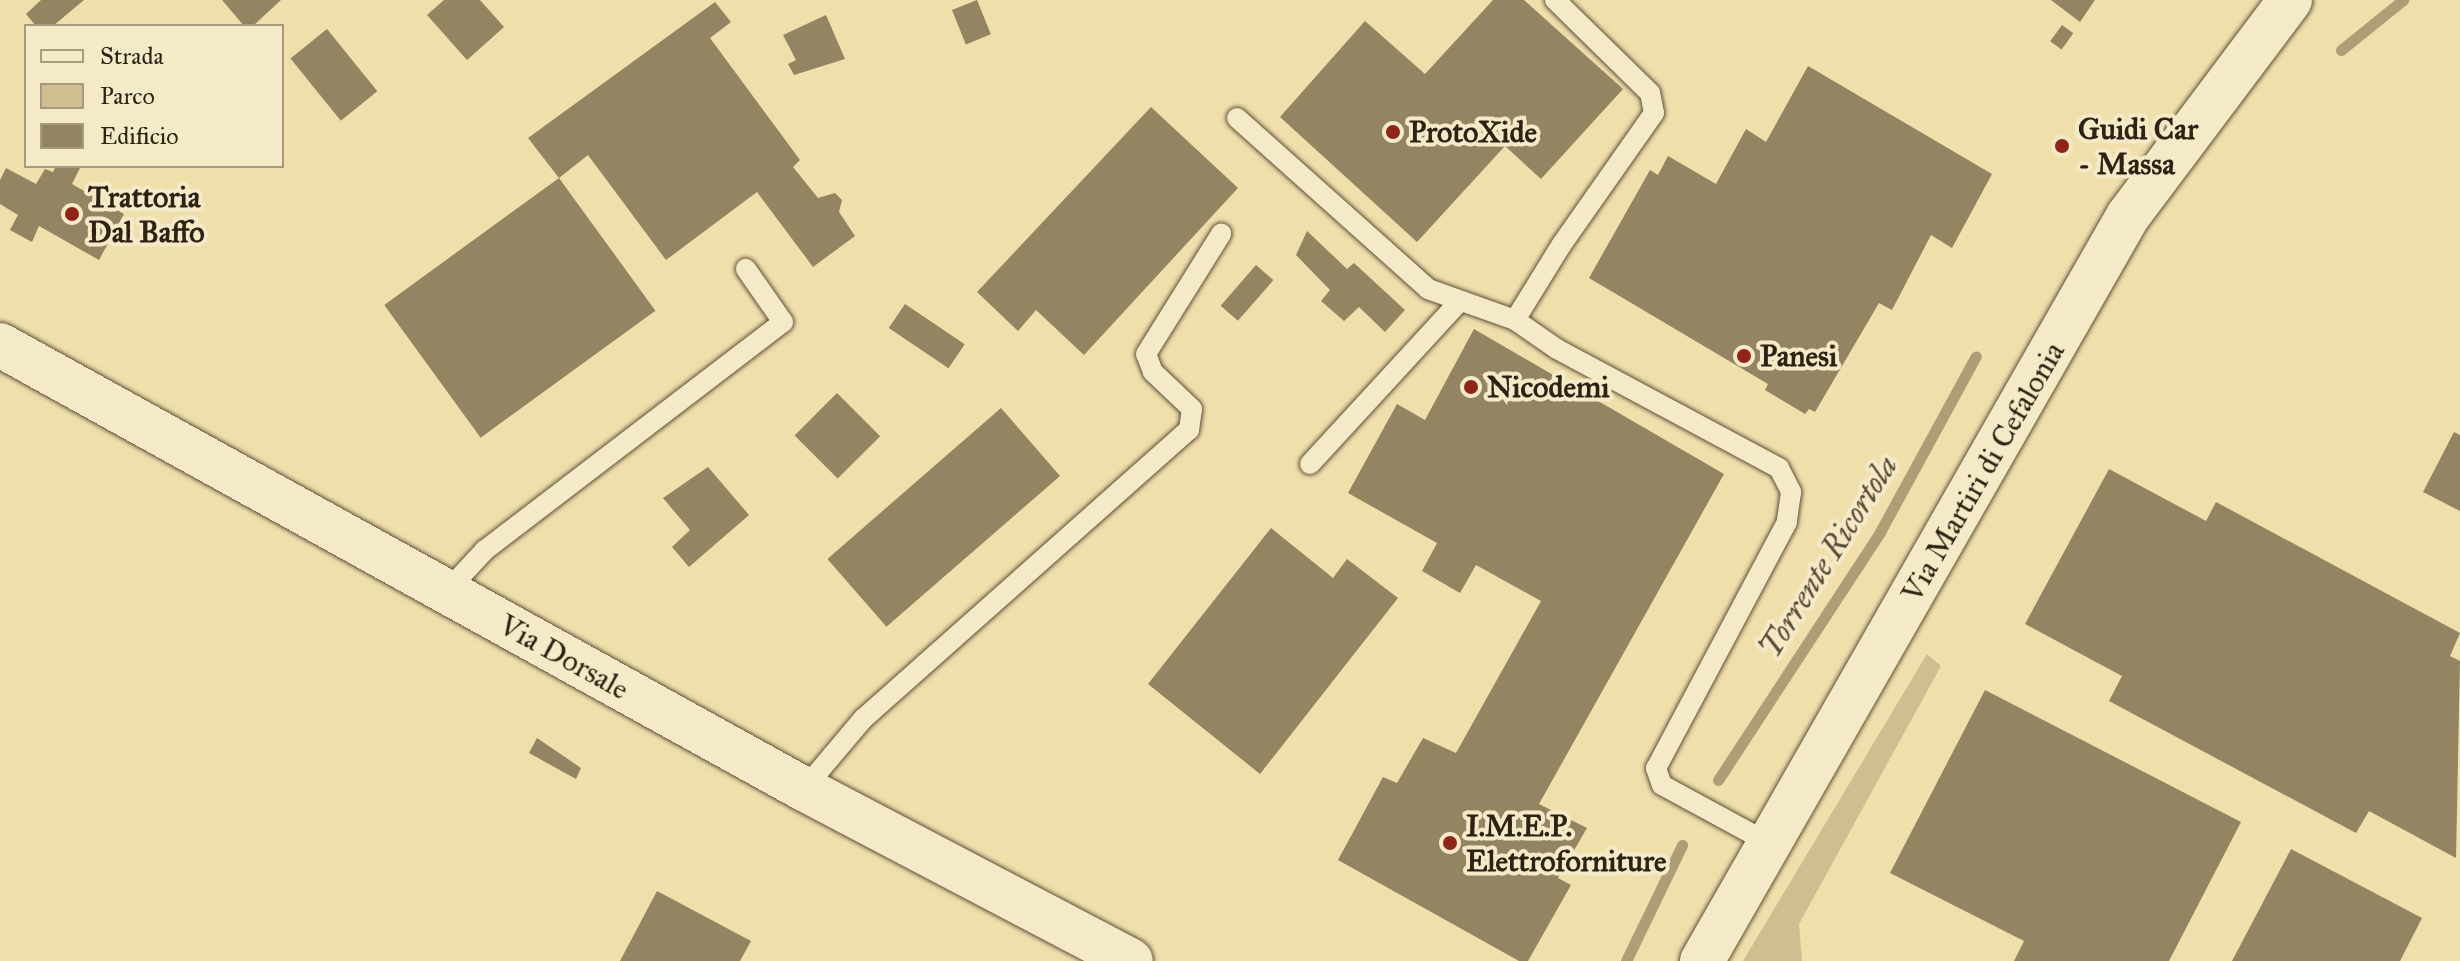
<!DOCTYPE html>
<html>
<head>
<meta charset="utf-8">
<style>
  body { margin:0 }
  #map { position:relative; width:2460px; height:961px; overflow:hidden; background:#efdfab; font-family:"IM FELL Great Primer",serif }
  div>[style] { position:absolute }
  .green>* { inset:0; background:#cebf91 }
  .stream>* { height:11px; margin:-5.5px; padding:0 5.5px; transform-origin:5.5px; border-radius:5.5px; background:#ae9e77 }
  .building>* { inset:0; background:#938462; transform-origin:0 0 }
  .roads { filter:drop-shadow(0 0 2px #5f5039) drop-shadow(0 0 2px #5f5039) }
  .lane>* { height:20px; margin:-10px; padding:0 10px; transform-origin:10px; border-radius:10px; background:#f5eac8 }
  .secondary>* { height:44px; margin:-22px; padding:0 22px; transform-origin:22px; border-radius:22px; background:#f5eac8 }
  .dots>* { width:22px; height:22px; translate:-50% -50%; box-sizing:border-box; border:4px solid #f5eac8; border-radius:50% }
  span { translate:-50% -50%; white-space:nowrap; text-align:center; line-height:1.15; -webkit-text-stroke:8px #f5eac8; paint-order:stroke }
  .poi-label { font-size:30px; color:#2f2113; font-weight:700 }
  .left { translate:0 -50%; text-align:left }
  .street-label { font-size:30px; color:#2f2113 }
  .water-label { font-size:32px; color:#5b4d36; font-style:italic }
  .legend { position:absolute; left:24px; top:24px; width:260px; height:144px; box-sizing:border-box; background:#f5eac8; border:2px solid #a69a80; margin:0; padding:10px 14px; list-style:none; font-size:24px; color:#2f2113 }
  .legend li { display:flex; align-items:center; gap:16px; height:40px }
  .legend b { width:40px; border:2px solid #a69a80 }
</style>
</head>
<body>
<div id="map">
  <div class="green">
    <i style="clip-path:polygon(1927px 654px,1941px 666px,1799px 924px,1802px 961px,1743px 961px)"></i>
  </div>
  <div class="stream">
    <i style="left:2341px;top:50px;width:80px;rotate:-38.9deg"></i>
    <i style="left:1718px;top:780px;width:296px;rotate:-56.8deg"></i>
    <i style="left:1880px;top:532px;width:200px;rotate:-61.4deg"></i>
    <i style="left:1626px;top:961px;width:129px;rotate:-64.2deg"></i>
  </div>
  <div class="building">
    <i style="clip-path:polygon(41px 0,84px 0,53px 26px,36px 26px,26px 14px)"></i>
    <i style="clip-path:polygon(222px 0,281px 0,253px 26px,244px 26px)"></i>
    <i style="clip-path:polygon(444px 0,480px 0,504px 27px,467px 60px,427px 15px)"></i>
    <i style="left:977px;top:0;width:37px;height:27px;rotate:68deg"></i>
    <i style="clip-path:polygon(1493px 0,1524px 0,1623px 89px,1541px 179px,1505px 146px,1417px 242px,1280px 117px,1365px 21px,1425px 74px)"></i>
    <i style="clip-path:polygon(2051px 0,2095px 0,2080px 22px)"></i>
    <i style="clip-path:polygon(715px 2px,731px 22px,710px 38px,800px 160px,793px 167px,818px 198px,835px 193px,842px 200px,839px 212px,855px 236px,813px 267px,757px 192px,666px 260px,588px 155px,559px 178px,528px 138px)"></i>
    <i style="clip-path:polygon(826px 15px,845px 59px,794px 75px,788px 64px,796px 60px,783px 35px)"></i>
    <i style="left:2062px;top:25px;width:14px;height:20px;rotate:36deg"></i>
    <i style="left:327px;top:29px;width:80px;height:47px;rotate:51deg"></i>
    <i style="clip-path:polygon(1808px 66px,1992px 174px,1952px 248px,1931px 235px,1892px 310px,1879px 303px,1815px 412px,1809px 409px,1805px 414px,1765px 390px,1768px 384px,1589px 278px,1650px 170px,1658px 175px,1668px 156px,1716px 184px,1746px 129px,1766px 142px)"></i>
    <i style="clip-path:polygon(1151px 107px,1238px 188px,1084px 355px,1036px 310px,1018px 331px,977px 292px)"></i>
    <i style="clip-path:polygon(56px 166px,81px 166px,72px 184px,124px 214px,99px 260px,39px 226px,32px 242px,10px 230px,18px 215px,0 204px,0 180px,6px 168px,36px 184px,45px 169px,53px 172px)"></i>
    <i style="left:559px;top:178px;width:164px;height:216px;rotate:54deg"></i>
    <i style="clip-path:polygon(1307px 231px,1347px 269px,1354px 263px,1405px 310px,1385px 332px,1359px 307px,1344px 321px,1321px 301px,1330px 290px,1296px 255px)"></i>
    <i style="left:1256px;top:265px;width:23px;height:54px;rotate:41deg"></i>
    <i style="left:905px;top:304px;width:72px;height:29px;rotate:34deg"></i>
    <i style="clip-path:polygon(1474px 329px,1724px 474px,1539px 804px,1587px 828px,1558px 878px,1571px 885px,1528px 961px,1519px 961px,1338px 860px,1383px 777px,1397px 783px,1423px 738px,1456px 753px,1541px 601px,1476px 565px,1460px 593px,1422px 571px,1437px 543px,1348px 493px,1397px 404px,1425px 420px)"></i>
    <i style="left:837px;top:393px;width:61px;height:60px;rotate:45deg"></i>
    <i style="left:1001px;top:408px;width:90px;height:230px;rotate:49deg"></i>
    <i style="clip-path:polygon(2454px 432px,2460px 435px,2460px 511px,2423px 492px)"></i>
    <i style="clip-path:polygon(708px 467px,749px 515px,689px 567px,672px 547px,690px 530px,663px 498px)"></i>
    <i style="clip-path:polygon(2109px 469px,2206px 521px,2216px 502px,2460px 633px,2450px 656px,2460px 661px,2456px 858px,2369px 811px,2356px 833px,2109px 701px,2122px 676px,2025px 624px)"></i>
    <i style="clip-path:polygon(1271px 528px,1333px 578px,1347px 559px,1398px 598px,1260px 774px,1148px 684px)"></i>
    <i style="clip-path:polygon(1985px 690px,2241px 822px,2169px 961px,2014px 961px,2024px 941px,1890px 873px)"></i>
    <i style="clip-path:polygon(537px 738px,581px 768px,576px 779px,529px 753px)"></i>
    <i style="clip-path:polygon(2291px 849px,2422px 918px,2400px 961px,2232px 961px)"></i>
    <i style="clip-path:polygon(657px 891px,751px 941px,740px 961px,620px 961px)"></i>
  </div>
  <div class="roads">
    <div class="lane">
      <i style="left:1237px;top:118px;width:256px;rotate:41.8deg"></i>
      <i style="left:1428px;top:289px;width:92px;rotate:19.6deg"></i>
      <i style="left:1515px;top:320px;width:51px;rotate:34.6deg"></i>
      <i style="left:1557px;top:349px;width:252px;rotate:28.2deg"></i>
      <i style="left:1779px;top:468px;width:27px;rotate:63deg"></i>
      <i style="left:1791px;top:492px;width:30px;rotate:98deg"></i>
      <i style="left:1787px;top:522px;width:279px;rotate:118deg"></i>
      <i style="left:1656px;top:768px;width:18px;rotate:71deg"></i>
      <i style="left:1662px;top:785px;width:122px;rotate:28.5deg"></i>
      <i style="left:1515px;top:320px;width:89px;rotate:-58.3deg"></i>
      <i style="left:1562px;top:244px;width:160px;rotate:-54.9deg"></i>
      <i style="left:1654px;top:113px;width:20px;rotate:-101deg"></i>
      <i style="left:1650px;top:93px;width:133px;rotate:-135.6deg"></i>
      <i style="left:1310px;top:464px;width:219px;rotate:-47.4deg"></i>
      <i style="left:446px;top:592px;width:57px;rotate:-47.1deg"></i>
      <i style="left:485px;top:550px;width:375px;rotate:-37.4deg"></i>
      <i style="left:783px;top:322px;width:65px;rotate:-124.9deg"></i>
      <i style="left:804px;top:789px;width:92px;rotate:-49.9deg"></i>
      <i style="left:863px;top:719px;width:436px;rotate:-41.6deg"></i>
      <i style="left:1189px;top:430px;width:21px;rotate:-82deg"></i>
      <i style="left:1192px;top:409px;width:54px;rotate:-136.5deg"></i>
      <i style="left:1153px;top:372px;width:19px;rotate:-111deg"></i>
      <i style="left:1146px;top:354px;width:142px;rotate:-58deg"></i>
    </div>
    <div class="secondary">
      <i style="left:0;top:345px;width:918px;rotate:28.91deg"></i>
      <i style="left:804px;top:789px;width:369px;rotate:27.7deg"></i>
      <i style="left:1702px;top:961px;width:858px;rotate:-60.24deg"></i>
      <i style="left:2128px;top:216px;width:270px;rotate:-53.1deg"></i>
    </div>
  </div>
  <div class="dots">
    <i style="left:1393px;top:132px;background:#8f2418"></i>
    <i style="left:2062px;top:146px;background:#8f2418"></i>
    <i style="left:72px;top:214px;background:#8f2418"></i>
    <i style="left:1744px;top:356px;background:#8f2418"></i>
    <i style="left:1471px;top:387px;background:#8f2418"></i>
    <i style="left:1450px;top:843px;background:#8f2418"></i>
  </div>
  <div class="poi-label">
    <span class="left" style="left:2078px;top:146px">Guidi Car<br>- Massa</span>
    <span class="left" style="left:1409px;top:132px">ProtoXide</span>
    <span class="left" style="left:88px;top:214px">Trattoria<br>Dal Baffo</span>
    <span class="left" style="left:1760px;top:356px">Panesi</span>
    <span class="left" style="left:1487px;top:387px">Nicodemi</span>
    <span class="left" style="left:1466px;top:843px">I.M.E.P.<br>Elettroforniture</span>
  </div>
  <div class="street-label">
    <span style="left:1983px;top:472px;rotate:-60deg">Via Martiri di Cefalonia</span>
    <span style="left:564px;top:657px;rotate:29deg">Via Dorsale</span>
  </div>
  <div class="water-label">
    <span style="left:1829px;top:557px;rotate:-58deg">Torrente Ricortola</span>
  </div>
  <ul class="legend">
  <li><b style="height:10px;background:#f5eac8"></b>Strada</li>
  <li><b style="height:22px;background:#cebf91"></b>Parco</li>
  <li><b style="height:22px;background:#938462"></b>Edificio</li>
  </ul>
</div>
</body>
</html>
